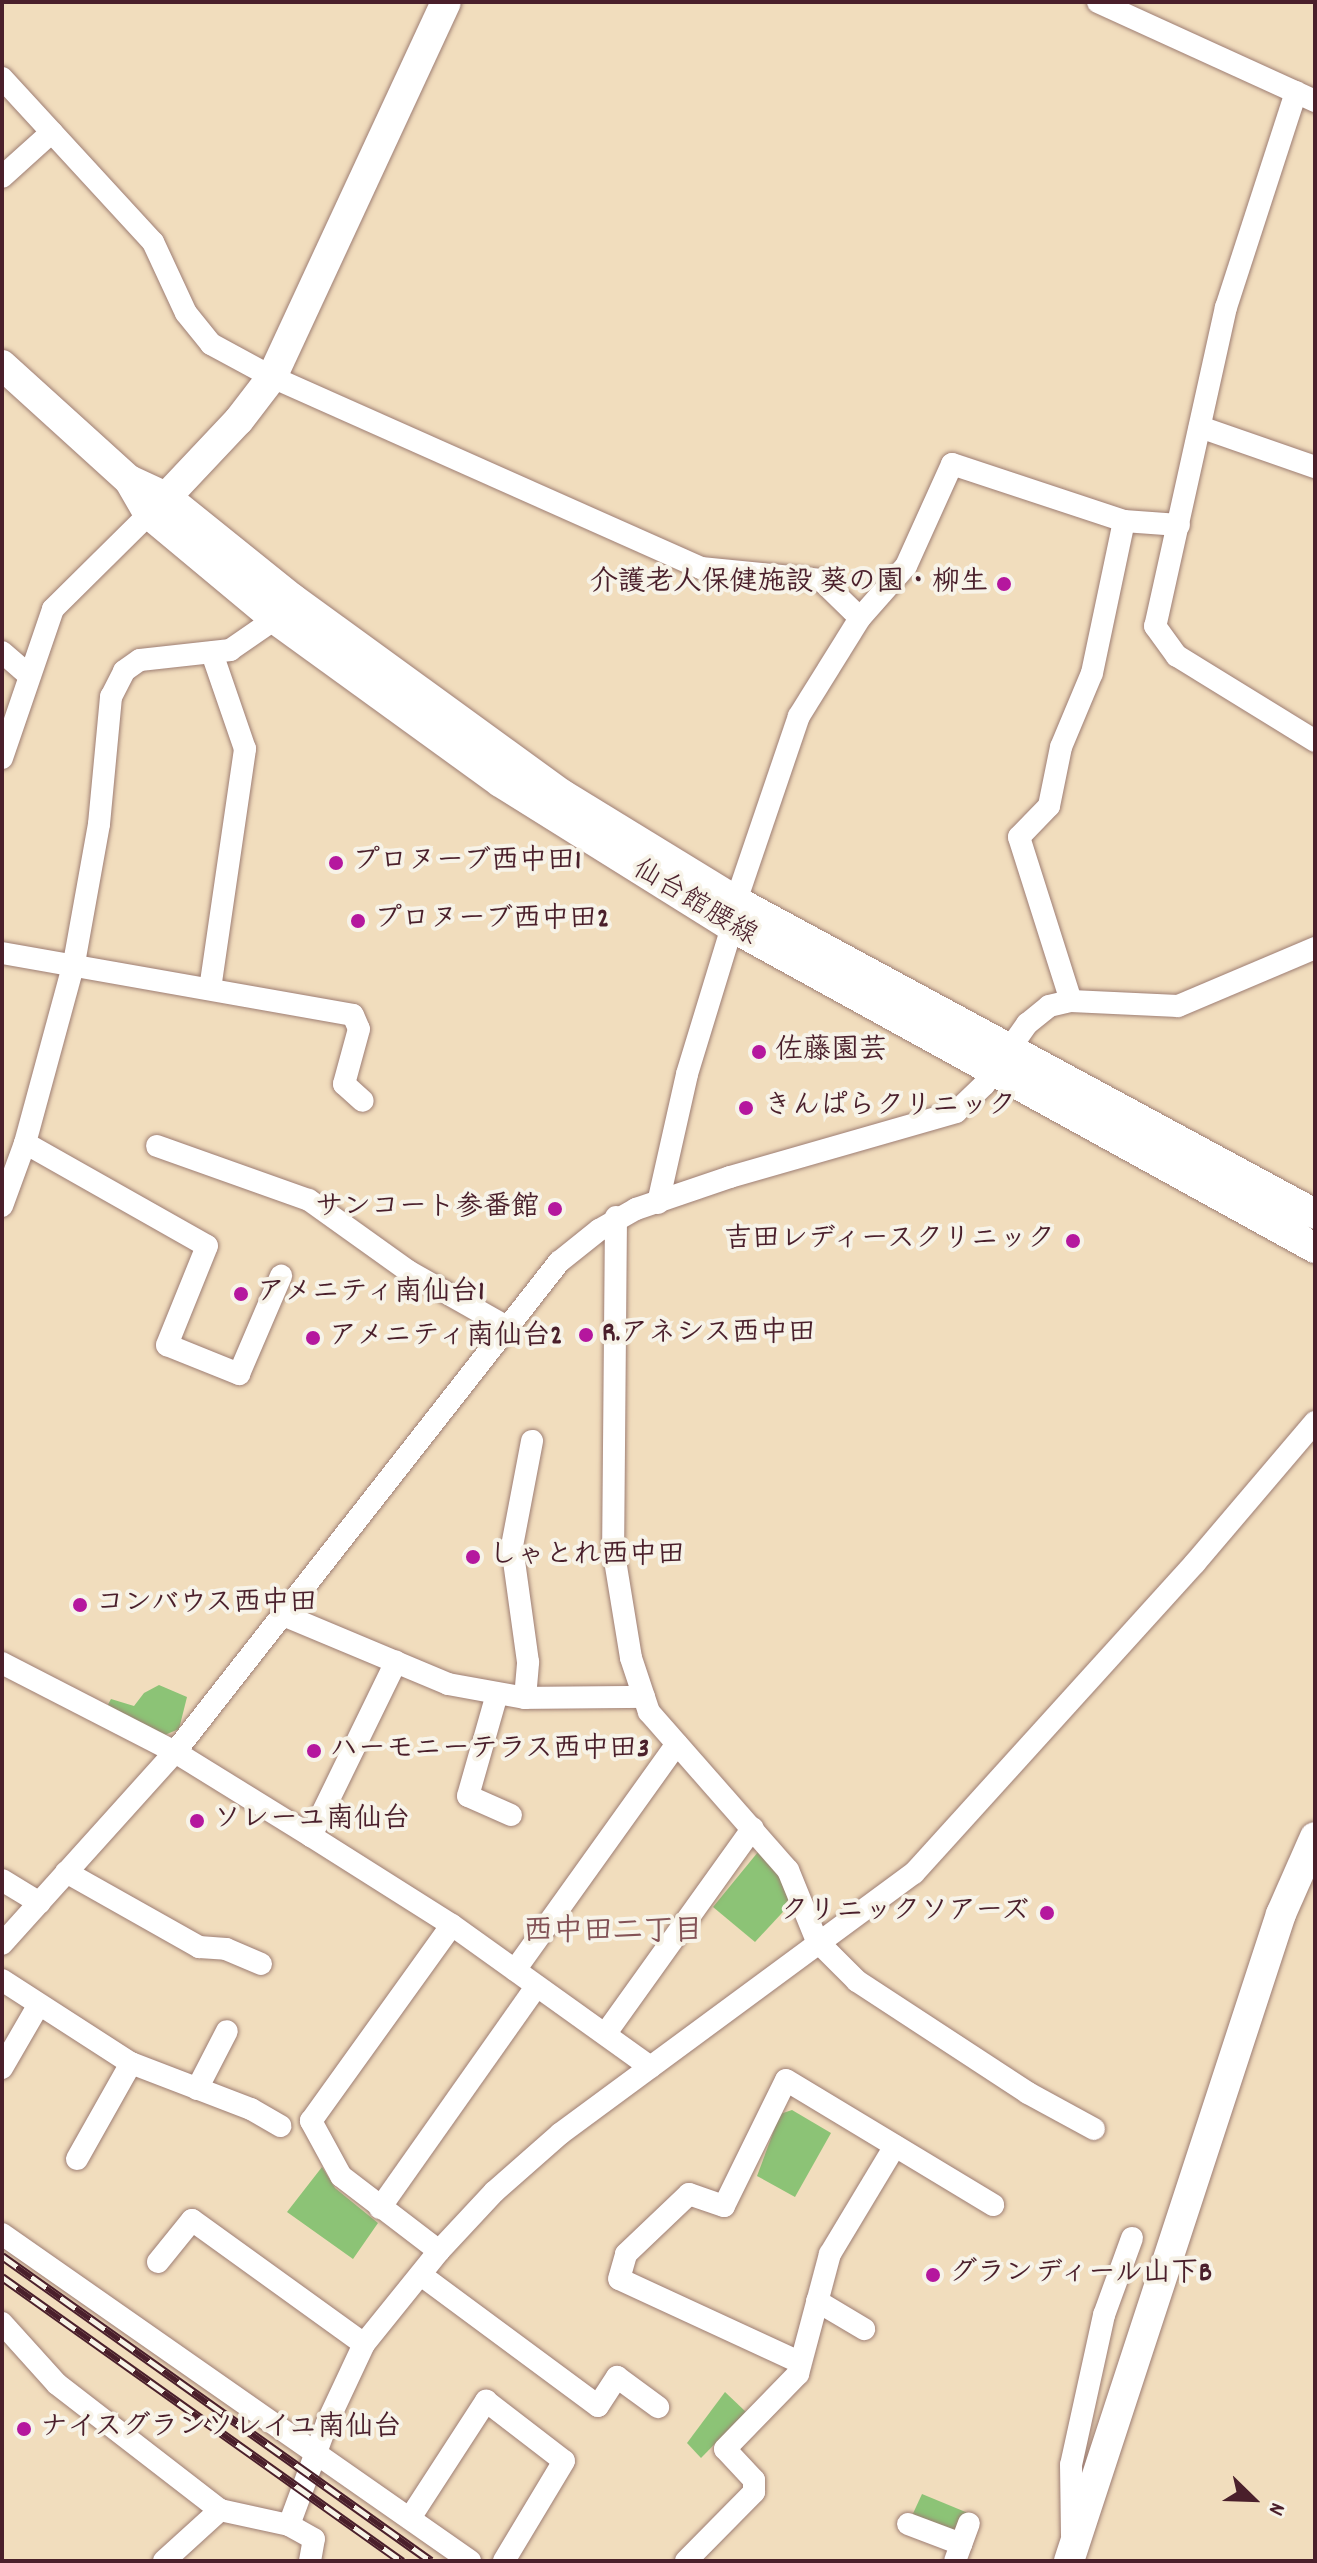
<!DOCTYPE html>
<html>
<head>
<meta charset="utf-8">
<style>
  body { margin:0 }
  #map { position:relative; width:1317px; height:2563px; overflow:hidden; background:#f1ddbd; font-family:Dekko,"Klee One",sans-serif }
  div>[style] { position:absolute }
  .green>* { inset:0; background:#8cc376 }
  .roads { filter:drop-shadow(0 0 2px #9e7e74) drop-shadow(0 0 2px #9e7e74) }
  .street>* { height:22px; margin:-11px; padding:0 11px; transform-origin:11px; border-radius:11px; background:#fff }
  .secondary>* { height:30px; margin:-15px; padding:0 15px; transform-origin:15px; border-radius:15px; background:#fff }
  .rail>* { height:9px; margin-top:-4.5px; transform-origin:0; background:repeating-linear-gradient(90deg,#f7f3e8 0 18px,#4a1f2b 0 36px); box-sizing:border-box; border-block:2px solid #4a1f2b }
  .dots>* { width:22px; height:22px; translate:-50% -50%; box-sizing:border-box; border:4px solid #f7f3e8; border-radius:50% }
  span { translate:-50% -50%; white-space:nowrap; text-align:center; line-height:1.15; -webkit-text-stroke:8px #f7f3e8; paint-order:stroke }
  .poi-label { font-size:28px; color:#4a1f2b; font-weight:700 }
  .right { translate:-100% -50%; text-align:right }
  .left { translate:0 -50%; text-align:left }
  .street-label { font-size:28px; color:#4a1f2b }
  .neighbourhood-label { font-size:30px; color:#835256; font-weight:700 }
  .frame { position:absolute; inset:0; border:4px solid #4a1f2b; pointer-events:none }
  .north { position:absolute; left:1213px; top:2459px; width:80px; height:80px; -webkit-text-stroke:6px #f7f3e8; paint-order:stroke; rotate:113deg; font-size:22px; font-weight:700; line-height:32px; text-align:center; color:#4a1f2b }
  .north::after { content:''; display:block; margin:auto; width:28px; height:36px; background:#4a1f2b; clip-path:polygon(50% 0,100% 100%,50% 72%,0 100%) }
</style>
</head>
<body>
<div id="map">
  <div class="green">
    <i style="clip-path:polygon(159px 1685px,187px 1697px,179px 1729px,160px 1737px,105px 1710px,111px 1699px,134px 1706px,144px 1693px)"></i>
    <i style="clip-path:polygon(758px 1852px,783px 1874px,794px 1900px,755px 1942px,713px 1907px)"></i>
    <i style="clip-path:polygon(792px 2110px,831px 2133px,795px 2197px,757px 2176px,780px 2114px)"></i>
    <i style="clip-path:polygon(322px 2167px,335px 2188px,378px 2223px,353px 2259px,287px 2212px)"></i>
    <i style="clip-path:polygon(725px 2392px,746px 2412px,701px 2458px,687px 2443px)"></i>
    <i style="clip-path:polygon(922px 2494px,968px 2513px,962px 2528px,947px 2533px,910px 2520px)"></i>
  </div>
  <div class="roads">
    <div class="street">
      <i style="left:1098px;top:2px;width:239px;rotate:24.5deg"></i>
      <i style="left:2px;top:78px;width:223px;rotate:47.4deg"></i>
      <i style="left:153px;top:242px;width:78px;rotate:65.1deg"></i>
      <i style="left:186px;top:313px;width:40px;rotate:51deg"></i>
      <i style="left:211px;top:344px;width:69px;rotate:28.4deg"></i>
      <i style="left:272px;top:377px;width:470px;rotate:24deg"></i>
      <i style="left:701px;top:568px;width:121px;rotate:5.7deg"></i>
      <i style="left:821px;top:580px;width:54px;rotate:44.3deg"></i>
      <i style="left:860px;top:618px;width:69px;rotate:-48.5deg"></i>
      <i style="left:906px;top:566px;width:112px;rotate:-65.7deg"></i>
      <i style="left:952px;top:464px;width:181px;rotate:18.3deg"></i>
      <i style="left:1124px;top:521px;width:55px;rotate:4.2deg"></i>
      <i style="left:1296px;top:92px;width:226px;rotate:108deg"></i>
      <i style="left:1226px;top:307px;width:327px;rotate:102.5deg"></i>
      <i style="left:1155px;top:626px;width:37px;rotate:54deg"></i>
      <i style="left:1177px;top:656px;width:162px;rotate:31.6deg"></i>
      <i style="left:2px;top:177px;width:67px;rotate:-42deg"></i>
      <i style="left:1200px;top:427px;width:122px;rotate:19.2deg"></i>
      <i style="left:2px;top:652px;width:33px;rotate:41deg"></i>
      <i style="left:2px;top:758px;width:157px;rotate:-71.1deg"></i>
      <i style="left:53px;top:609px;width:135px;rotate:-44.7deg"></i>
      <i style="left:736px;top:901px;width:195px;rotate:-71.2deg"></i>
      <i style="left:799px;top:716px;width:115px;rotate:-58.1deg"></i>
      <i style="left:2px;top:953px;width:356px;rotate:10deg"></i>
      <i style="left:353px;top:1015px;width:15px;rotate:67deg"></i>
      <i style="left:359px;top:1029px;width:57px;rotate:105.3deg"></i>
      <i style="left:344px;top:1084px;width:25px;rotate:42deg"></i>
      <i style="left:210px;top:989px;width:243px;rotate:-81.7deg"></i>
      <i style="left:245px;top:749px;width:102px;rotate:-109deg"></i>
      <i style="left:1071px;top:1001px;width:172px;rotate:-107.6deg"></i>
      <i style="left:1019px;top:837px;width:43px;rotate:-45.9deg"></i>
      <i style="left:1049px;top:806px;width:60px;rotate:-78.5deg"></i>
      <i style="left:1061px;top:747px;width:80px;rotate:-67.3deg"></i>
      <i style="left:1092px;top:673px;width:155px;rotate:-78.1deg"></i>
      <i style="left:25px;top:1143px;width:209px;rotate:29.5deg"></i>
      <i style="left:207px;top:1246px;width:107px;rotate:112deg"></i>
      <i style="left:167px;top:1345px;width:78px;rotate:21.9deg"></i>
      <i style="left:239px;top:1374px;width:107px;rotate:-66.8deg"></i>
      <i style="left:157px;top:1146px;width:161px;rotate:19.6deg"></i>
      <i style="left:309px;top:1200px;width:122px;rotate:35.6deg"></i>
      <i style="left:408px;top:1271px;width:114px;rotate:29.5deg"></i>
      <i style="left:658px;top:1203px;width:132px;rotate:-77.3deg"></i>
      <i style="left:687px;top:1074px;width:154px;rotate:-73deg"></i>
      <i style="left:2px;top:1206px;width:67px;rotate:-69.9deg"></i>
      <i style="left:25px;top:1143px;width:187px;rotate:-74.8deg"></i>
      <i style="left:74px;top:963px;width:141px;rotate:-79.8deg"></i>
      <i style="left:99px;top:824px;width:128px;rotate:-84.6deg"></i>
      <i style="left:111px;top:697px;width:29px;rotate:-63deg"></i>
      <i style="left:124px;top:671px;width:19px;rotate:-35deg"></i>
      <i style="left:140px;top:660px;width:91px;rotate:-6.3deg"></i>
      <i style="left:230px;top:650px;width:55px;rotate:-34.6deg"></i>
      <i style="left:616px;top:1217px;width:331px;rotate:90.5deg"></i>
      <i style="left:613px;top:1548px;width:111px;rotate:80.7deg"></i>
      <i style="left:631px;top:1658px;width:57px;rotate:71.6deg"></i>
      <i style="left:649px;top:1712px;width:210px;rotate:48.7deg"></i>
      <i style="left:788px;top:1870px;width:77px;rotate:67.8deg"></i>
      <i style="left:817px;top:1941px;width:57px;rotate:45deg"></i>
      <i style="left:857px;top:1981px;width:204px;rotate:33.2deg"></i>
      <i style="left:1028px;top:2093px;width:75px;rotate:28.6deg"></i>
      <i style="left:281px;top:1614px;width:181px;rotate:22.7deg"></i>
      <i style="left:448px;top:1684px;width:78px;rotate:10.3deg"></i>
      <i style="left:525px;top:1698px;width:36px;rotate:-85deg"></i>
      <i style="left:528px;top:1662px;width:117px;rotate:-97.9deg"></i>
      <i style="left:512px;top:1546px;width:107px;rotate:-79.2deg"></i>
      <i style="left:2px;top:1663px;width:195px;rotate:27.2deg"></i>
      <i style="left:175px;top:1752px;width:160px;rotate:31.7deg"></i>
      <i style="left:311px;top:1836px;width:167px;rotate:32.3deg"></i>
      <i style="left:452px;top:1925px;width:244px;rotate:35.6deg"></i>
      <i style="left:497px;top:1694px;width:106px;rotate:105.9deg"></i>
      <i style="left:468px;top:1796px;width:47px;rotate:23.8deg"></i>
      <i style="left:525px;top:1698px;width:119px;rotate:-0.5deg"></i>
      <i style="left:311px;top:1836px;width:194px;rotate:-64deg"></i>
      <i style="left:66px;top:1872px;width:153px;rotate:29.4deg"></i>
      <i style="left:199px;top:1947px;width:27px;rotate:4deg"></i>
      <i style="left:226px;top:1949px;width:38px;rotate:23deg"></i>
      <i style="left:2px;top:1880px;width:44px;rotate:31.2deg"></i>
      <i style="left:2px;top:1944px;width:258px;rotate:-48deg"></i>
      <i style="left:175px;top:1752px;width:623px;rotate:-51.92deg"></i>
      <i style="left:559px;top:1262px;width:51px;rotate:-38.7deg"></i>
      <i style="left:599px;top:1230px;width:43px;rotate:-29.6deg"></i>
      <i style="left:636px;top:1209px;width:99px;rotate:-18.8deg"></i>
      <i style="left:730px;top:1177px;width:235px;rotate:-16deg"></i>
      <i style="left:956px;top:1112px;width:39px;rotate:-44deg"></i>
      <i style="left:984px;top:1085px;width:75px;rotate:-54.8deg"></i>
      <i style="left:1027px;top:1024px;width:28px;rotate:-39deg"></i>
      <i style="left:1049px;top:1006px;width:23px;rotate:-13deg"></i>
      <i style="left:1071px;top:1001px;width:107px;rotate:2.7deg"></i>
      <i style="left:1178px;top:1006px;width:149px;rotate:-22.9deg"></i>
      <i style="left:515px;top:1970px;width:278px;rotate:-54.4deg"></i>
      <i style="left:2px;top:1980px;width:153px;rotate:32.8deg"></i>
      <i style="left:131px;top:2063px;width:129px;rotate:21deg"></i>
      <i style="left:251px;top:2109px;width:34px;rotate:30deg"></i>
      <i style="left:606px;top:2033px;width:252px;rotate:-54.4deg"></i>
      <i style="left:2px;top:2068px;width:72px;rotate:-59.9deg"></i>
      <i style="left:197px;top:2089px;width:65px;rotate:-62.7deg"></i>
      <i style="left:77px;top:2159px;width:110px;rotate:-60.6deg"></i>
      <i style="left:380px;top:2208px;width:271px;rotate:-54.8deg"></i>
      <i style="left:2px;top:2234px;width:571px;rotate:34.94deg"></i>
      <i style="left:439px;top:2251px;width:123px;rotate:-142.6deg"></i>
      <i style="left:341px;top:2176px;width:63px;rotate:-118.6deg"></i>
      <i style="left:311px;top:2121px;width:241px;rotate:-54.3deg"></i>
      <i style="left:158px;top:2262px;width:54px;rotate:-51deg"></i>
      <i style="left:192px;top:2220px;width:212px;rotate:35.8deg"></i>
      <i style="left:421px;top:2275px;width:220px;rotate:36.5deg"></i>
      <i style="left:598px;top:2406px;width:35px;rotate:-57deg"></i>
      <i style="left:617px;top:2377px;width:51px;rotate:36.2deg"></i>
      <i style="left:817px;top:2301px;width:55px;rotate:30.8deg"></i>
      <i style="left:2px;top:2323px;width:82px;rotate:48deg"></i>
      <i style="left:57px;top:2384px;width:206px;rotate:37.7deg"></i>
      <i style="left:220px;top:2510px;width:71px;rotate:12.3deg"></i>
      <i style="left:799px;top:2362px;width:198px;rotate:-155.2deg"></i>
      <i style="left:619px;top:2279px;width:26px;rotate:-74deg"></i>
      <i style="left:626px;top:2254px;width:87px;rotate:-43.6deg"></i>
      <i style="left:689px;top:2194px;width:37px;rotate:19deg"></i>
      <i style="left:724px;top:2206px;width:140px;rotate:-63.8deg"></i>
      <i style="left:786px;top:2080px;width:242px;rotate:31.1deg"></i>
      <i style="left:410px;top:2518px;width:140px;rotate:-57deg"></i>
      <i style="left:486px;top:2401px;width:98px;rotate:37.6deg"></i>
      <i style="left:564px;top:2461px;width:117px;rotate:121deg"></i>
      <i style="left:908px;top:2524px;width:57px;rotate:20.7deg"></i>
      <i style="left:1072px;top:2535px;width:70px;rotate:-90.8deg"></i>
      <i style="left:1071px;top:2465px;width:154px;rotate:-77.6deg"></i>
      <i style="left:1104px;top:2315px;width:82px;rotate:-70deg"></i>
      <i style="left:164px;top:2561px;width:76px;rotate:-42.3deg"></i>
      <i style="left:310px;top:2561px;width:22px;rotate:-80deg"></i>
      <i style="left:314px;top:2539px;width:29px;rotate:-151deg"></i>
      <i style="left:289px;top:2525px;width:109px;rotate:-69.6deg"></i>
      <i style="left:327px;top:2423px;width:87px;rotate:-64.9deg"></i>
      <i style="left:364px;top:2344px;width:119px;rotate:-51.1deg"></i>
      <i style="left:439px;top:2251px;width:81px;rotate:-47deg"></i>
      <i style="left:494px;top:2192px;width:89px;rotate:-41.4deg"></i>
      <i style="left:561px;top:2133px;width:438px;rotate:-36.4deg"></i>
      <i style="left:914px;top:1873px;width:418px;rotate:-47.8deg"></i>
      <i style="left:1195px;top:1563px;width:185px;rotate:-49.6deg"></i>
      <i style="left:686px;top:2561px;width:97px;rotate:-45.4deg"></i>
      <i style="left:754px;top:2492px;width:12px;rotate:-90deg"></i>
      <i style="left:754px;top:2480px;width:42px;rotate:-133.1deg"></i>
      <i style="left:725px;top:2449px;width:105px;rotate:-45.8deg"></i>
      <i style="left:798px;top:2374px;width:124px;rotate:-75.1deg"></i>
      <i style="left:830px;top:2254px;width:126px;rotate:-59deg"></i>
      <i style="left:955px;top:2561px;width:40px;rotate:-69.8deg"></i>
    </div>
    <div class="secondary">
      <i style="left:2px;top:365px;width:171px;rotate:42.2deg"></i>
      <i style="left:129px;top:480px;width:39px;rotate:60deg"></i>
      <i style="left:149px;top:514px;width:164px;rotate:39.8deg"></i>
      <i style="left:275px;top:619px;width:278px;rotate:35.9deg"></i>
      <i style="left:500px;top:782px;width:274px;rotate:32deg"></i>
      <i style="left:732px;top:927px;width:666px;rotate:28.84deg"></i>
      <i style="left:129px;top:480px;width:41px;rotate:24.7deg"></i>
      <i style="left:166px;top:497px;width:163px;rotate:38.8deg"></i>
      <i style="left:293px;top:599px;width:334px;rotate:36deg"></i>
      <i style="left:563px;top:795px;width:203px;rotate:31.5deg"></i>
      <i style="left:736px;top:901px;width:658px;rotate:28.4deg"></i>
      <i style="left:155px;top:509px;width:122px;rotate:-46.7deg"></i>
      <i style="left:239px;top:420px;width:54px;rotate:-52.5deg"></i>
      <i style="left:272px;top:377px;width:413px;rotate:-65.1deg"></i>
      <i style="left:1069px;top:2561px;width:681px;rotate:-71.86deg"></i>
      <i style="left:1281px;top:1914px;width:84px;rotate:-66.2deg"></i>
    </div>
  </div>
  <div class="rail">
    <i style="left:2px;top:2256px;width:526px;rotate:35.41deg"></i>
    <i style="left:2px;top:2277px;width:491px;rotate:35.4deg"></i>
  </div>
  <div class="dots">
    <i style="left:1004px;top:584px;background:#b5179e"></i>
    <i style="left:336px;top:863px;background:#b5179e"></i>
    <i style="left:358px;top:921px;background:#b5179e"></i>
    <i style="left:759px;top:1052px;background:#b5179e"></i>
    <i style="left:746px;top:1108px;background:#b5179e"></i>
    <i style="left:555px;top:1209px;background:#b5179e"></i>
    <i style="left:1073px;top:1241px;background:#b5179e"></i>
    <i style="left:241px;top:1294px;background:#b5179e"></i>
    <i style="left:586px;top:1335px;background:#b5179e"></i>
    <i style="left:313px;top:1338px;background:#b5179e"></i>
    <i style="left:473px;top:1557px;background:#b5179e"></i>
    <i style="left:80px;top:1605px;background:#b5179e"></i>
    <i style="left:314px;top:1751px;background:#b5179e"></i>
    <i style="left:197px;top:1821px;background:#b5179e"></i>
    <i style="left:1047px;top:1913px;background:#b5179e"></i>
    <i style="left:933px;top:2275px;background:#b5179e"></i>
    <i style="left:24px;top:2429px;background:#b5179e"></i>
  </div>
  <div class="poi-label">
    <span class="right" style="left:988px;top:584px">介護老人保健施設 葵の園・柳生</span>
    <span class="left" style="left:352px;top:863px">プロヌーブ西中田1</span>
    <span class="left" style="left:374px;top:921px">プロヌーブ西中田2</span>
    <span class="left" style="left:775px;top:1052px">佐藤園芸</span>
    <span class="left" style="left:764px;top:1108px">きんぱらクリニック</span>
    <span class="right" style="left:539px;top:1209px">サンコート参番館</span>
    <span class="right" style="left:1055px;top:1241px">吉田レディースクリニック</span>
    <span class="left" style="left:257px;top:1294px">アメニティ南仙台1</span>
    <span class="left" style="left:602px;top:1335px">R.アネシス西中田</span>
    <span class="left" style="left:329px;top:1338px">アメニティ南仙台2</span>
    <span class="left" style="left:489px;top:1557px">しゃとれ西中田</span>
    <span class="left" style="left:96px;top:1605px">コンバウス西中田</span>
    <span class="left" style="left:330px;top:1751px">ハーモニーテラス西中田3</span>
    <span class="left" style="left:213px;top:1821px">ソレーユ南仙台</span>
    <span class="right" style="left:1029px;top:1913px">クリニックソアーズ</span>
    <span class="left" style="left:949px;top:2275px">グランディール山下B</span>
    <span class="left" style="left:40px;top:2429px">ナイスグランソレイユ南仙台</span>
  </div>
  <div class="street-label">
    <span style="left:694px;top:904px;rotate:31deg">仙台館腰線</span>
  </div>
  <div class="neighbourhood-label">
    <span style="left:613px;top:1934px">西中田二丁目</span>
  </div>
  <div class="frame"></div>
  <div class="north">N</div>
</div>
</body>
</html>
